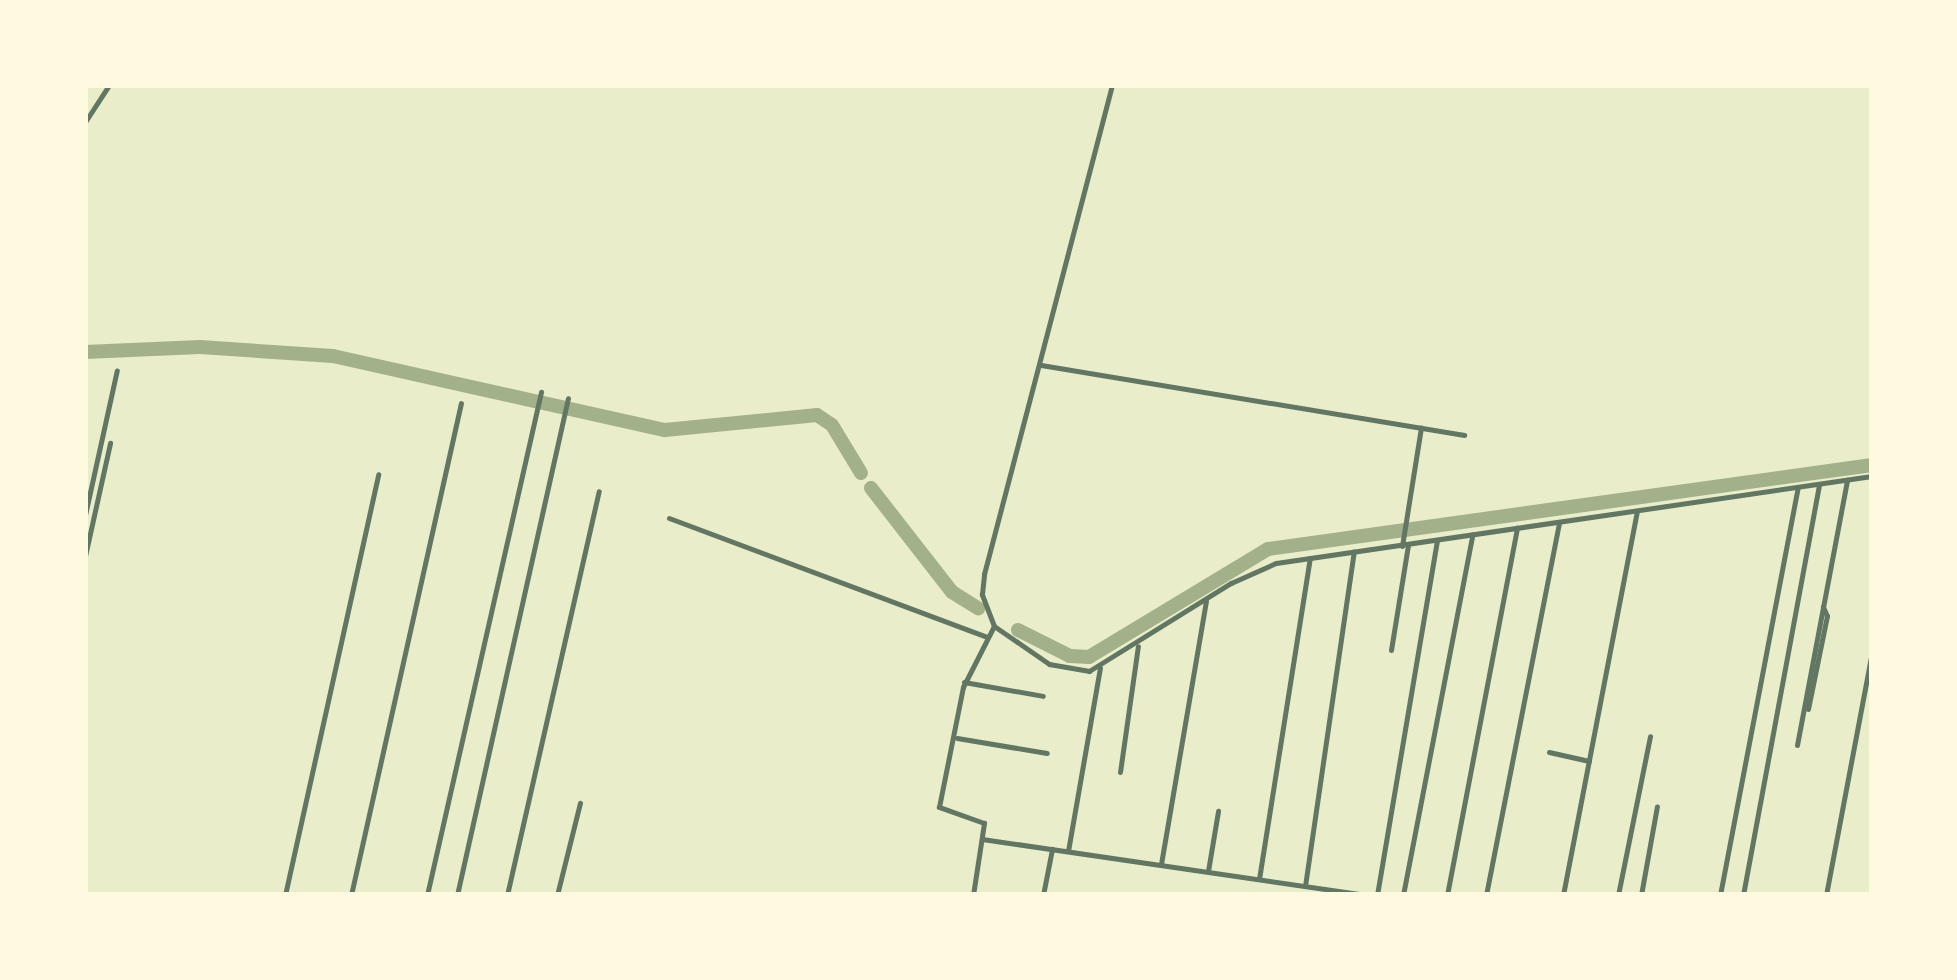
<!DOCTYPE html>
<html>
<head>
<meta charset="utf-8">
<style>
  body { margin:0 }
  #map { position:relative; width:1957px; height:980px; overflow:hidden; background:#e9edc9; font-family:"Titillium Web",sans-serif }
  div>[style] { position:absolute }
  .river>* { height:14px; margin:-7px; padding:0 7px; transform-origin:7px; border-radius:7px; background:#a3b18a }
  .minor>* { height:5px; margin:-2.5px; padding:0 2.5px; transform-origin:2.5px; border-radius:2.5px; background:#617663 }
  span { translate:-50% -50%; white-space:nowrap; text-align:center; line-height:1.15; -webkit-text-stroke:8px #fefae0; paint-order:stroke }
  .frame { position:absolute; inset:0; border:88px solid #fefae0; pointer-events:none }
</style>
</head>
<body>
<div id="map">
  <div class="river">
    <i style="left:85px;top:352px;width:115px;rotate:-2.5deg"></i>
    <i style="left:200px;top:347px;width:133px;rotate:3.9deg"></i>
    <i style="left:333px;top:356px;width:340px;rotate:12.6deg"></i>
    <i style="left:665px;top:430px;width:153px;rotate:-5.6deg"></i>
    <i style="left:817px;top:415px;width:18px;rotate:34deg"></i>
    <i style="left:832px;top:425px;width:56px;rotate:58.9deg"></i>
    <i style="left:871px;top:488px;width:132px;rotate:52.1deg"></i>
    <i style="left:952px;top:592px;width:31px;rotate:32deg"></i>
    <i style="left:1018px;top:630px;width:58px;rotate:26.6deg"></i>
    <i style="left:1070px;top:656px;width:19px;rotate:3deg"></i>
    <i style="left:1089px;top:657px;width:209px;rotate:-31.1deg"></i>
    <i style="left:1268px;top:549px;width:610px;rotate:-7.92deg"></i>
  </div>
  <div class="minor">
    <i style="left:85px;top:122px;width:44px;rotate:-57deg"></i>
    <i style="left:1041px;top:365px;width:429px;rotate:9.4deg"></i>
    <i style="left:85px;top:515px;width:148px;rotate:-77.6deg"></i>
    <i style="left:669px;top:518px;width:340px;rotate:20.5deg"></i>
    <i style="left:1402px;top:546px;width:120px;rotate:-80.9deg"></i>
    <i style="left:85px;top:556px;width:116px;rotate:-77.5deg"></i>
    <i style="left:994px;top:626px;width:67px;rotate:34.6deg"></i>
    <i style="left:1049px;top:664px;width:41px;rotate:9.9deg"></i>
    <i style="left:1089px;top:671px;width:167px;rotate:-31.8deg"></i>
    <i style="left:1231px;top:583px;width:49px;rotate:-24deg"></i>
    <i style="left:1276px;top:563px;width:602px;rotate:-8.3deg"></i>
    <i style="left:1391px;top:650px;width:106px;rotate:-80.8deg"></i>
    <i style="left:964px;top:682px;width:80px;rotate:10deg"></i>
    <i style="left:1808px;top:709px;width:95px;rotate:-78.5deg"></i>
    <i style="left:1827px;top:616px;width:10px;rotate:-114deg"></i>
    <i style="left:957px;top:738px;width:91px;rotate:9.5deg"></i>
    <i style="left:1797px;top:745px;width:270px;rotate:-79.3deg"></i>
    <i style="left:1549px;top:752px;width:41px;rotate:12.7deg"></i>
    <i style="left:1120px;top:772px;width:127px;rotate:-81.9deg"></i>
    <i style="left:982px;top:839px;width:388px;rotate:8.3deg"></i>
    <i style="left:1068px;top:851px;width:186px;rotate:-80.1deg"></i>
    <i style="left:1161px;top:864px;width:267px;rotate:-80.3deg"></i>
    <i style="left:1208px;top:871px;width:61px;rotate:-80.5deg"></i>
    <i style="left:1259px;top:879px;width:325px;rotate:-81deg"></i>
    <i style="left:1305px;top:886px;width:338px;rotate:-81.7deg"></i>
    <i style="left:285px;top:895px;width:431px;rotate:-77.5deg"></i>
    <i style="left:351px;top:895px;width:504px;rotate:-77.4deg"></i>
    <i style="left:427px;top:895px;width:516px;rotate:-77.23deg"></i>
    <i style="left:457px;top:895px;width:509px;rotate:-77.41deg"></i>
    <i style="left:507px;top:895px;width:414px;rotate:-77.2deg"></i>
    <i style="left:557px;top:895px;width:95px;rotate:-76deg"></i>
    <i style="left:973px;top:895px;width:73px;rotate:-81.3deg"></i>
    <i style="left:984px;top:823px;width:48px;rotate:-160.4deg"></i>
    <i style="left:939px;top:807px;width:122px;rotate:-78.7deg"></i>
    <i style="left:963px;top:687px;width:68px;rotate:-63.1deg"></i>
    <i style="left:994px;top:626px;width:34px;rotate:-111deg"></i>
    <i style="left:982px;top:594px;width:20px;rotate:-84deg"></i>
    <i style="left:984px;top:574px;width:505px;rotate:-75.33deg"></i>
    <i style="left:1043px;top:895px;width:47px;rotate:-78.9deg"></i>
    <i style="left:1377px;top:895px;width:360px;rotate:-80.4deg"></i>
    <i style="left:1403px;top:895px;width:367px;rotate:-79.1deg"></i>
    <i style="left:1447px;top:895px;width:374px;rotate:-79.2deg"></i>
    <i style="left:1486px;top:895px;width:380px;rotate:-78.9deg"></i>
    <i style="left:1563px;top:895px;width:391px;rotate:-79.1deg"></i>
    <i style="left:1618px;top:895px;width:162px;rotate:-78.6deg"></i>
    <i style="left:1641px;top:895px;width:90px;rotate:-79.8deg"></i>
    <i style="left:1720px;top:895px;width:415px;rotate:-79.2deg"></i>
    <i style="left:1743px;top:895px;width:417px;rotate:-79.5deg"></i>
    <i style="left:1826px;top:895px;width:247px;rotate:-79.3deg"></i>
  </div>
  <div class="frame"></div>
</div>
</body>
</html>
